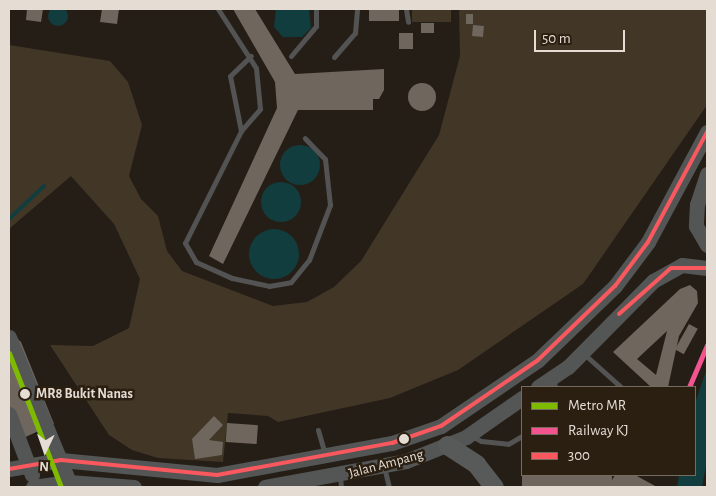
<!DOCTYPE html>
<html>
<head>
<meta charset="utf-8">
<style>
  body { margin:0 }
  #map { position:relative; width:716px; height:496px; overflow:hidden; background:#251e17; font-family:"Alegreya Sans",sans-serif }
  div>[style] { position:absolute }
  .green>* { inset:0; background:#423627; transform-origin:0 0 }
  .water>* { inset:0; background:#123d3e }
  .round { border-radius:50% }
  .stream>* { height:4px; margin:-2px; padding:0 2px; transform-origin:2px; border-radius:2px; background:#123d3e }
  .building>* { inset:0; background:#6f675e; transform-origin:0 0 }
  .lane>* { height:5px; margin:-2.5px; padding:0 2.5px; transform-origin:2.5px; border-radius:2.5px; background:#525352 }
  .secondary>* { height:15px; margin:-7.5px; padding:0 7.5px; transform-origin:7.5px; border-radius:7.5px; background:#535655 }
  .highway>* { height:19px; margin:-9.5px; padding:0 9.5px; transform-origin:9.5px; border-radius:9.5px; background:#575a58 }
  .bus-1>* { height:4px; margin:-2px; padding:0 2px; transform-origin:2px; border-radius:2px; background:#f8585e }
  .rail-1>* { height:5px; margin:-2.5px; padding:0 2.5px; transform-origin:2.5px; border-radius:2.5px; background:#f35490 }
  .metro-1>* { height:5px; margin:-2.5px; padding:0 2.5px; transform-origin:2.5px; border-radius:2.5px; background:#7dba00 }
  .dots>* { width:14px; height:14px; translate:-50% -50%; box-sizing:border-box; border:2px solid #2b1f11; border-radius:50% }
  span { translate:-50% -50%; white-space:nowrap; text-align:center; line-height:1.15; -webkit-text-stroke:5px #2b1f11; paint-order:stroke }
  .stop-label { font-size:14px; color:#e5ddd4; font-weight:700 }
  .left { translate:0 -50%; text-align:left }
  .street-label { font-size:14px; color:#e5ddd4 }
  .frame { position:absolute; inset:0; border:10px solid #e5ddd4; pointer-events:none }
  .legend { position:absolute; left:521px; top:386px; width:175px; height:90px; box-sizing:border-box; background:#2b1f11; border:1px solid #756b5f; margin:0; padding:6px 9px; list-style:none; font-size:15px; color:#e5ddd4 }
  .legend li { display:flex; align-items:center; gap:10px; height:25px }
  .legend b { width:25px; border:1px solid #756b5f }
  .north { position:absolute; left:20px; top:426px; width:50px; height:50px; -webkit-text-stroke:4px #2b1f11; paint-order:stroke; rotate:183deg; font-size:14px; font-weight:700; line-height:20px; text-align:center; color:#e5ddd4 }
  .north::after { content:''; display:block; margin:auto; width:18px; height:22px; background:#e5ddd4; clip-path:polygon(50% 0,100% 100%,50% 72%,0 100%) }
  .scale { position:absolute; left:534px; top:30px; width:91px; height:22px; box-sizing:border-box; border:2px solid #e5ddd4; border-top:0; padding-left:6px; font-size:15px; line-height:18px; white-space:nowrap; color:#e5ddd4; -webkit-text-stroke:4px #2b1f11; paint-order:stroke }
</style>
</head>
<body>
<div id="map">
  <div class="green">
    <i style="left:412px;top:9px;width:39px;height:13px"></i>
    <i style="clip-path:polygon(459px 9px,707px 9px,707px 105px,583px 284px,458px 370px,390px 398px,278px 422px,268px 416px,228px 413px,223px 462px,158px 458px,132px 450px,109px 435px,50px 345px,93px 346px,129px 328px,140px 279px,114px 224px,71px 176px,9px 229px,9px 45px,110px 61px,128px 82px,142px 125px,129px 176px,141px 199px,158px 216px,167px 251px,182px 271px,273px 306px,307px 302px,334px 287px,361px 261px,439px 135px,460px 56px)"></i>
  </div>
  <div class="water">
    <i class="round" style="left:48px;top:6px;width:20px;height:20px"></i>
    <i style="clip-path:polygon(276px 9px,309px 9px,311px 28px,302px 37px,283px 37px,274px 27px)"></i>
    <i class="round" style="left:280px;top:145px;width:40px;height:40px"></i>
    <i class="round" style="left:261px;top:182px;width:40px;height:40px"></i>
    <i class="round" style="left:249px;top:229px;width:50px;height:50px"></i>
    <i style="clip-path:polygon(707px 368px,707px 461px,702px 487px,677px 487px,679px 475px,695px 475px,695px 403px)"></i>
  </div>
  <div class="stream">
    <i style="left:9px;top:219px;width:48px;rotate:-43.3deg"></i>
  </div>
  <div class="building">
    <i style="clip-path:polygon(27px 9px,43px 9px,41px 22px,26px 20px)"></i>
    <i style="clip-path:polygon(102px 9px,119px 9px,117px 24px,100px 22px)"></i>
    <i style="clip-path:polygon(233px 9px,255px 9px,295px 74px,384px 69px,384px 90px,379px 99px,373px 99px,373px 110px,298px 110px,223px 264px,209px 256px,277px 108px,275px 82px)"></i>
    <i style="left:369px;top:9px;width:30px;height:12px"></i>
    <i style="left:466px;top:14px;width:7px;height:10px"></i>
    <i style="left:434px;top:23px;width:10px;height:13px;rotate:90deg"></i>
    <i style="left:473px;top:25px;width:11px;height:11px;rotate:5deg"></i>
    <i style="left:399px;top:33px;width:14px;height:16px"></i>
    <i class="round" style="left:408px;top:83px;width:28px;height:28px"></i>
    <i style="clip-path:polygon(evenodd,690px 285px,697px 291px,698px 303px,679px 336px,668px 387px,651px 387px,613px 352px,680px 289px,690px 285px,667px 331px,656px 375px,637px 359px,667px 331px)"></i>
    <i style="left:689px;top:324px;width:10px;height:29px;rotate:29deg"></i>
    <i style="clip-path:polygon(9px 331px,21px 342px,54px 424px,21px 439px,9px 414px)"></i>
    <i style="clip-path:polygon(214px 416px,223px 425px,209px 440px,223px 442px,222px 455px,195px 459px,192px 439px)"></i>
    <i style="left:227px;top:423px;width:31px;height:19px;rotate:4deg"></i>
    <i style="left:522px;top:475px;width:90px;height:13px"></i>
    <i style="clip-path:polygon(615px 475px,635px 475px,657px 487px,608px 487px)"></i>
  </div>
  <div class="lane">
    <i style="left:218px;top:9px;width:70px;rotate:57.2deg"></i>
    <i style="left:256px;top:68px;width:41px;rotate:84.4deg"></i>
    <i style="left:260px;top:109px;width:29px;rotate:131deg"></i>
    <i style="left:241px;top:131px;width:125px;rotate:116.6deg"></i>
    <i style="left:185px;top:243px;width:22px;rotate:60deg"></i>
    <i style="left:196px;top:262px;width:39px;rotate:24deg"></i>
    <i style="left:232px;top:278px;width:38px;rotate:12deg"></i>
    <i style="left:269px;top:286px;width:22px;rotate:-10deg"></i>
    <i style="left:291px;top:282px;width:28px;rotate:-51deg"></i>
    <i style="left:309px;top:260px;width:59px;rotate:-69.1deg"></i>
    <i style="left:330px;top:205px;width:46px;rotate:-96.2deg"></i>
    <i style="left:325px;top:159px;width:29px;rotate:-134deg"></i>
    <i style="left:406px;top:9px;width:13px;rotate:81deg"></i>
    <i style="left:291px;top:56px;width:39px;rotate:-50deg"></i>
    <i style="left:316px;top:26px;width:17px;rotate:-90deg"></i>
    <i style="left:334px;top:57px;width:32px;rotate:-49deg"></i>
    <i style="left:355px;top:33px;width:24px;rotate:-85deg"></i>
    <i style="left:241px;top:131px;width:56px;rotate:-101.3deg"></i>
    <i style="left:230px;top:76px;width:29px;rotate:-44deg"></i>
    <i style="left:584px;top:354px;width:50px;rotate:41.7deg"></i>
    <i style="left:550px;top:380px;width:9px;rotate:49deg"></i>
    <i style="left:318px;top:430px;width:25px;rotate:74deg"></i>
    <i style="left:472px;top:436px;width:10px;rotate:29deg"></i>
    <i style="left:481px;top:441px;width:27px;rotate:6deg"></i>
    <i style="left:508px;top:444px;width:16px;rotate:-30deg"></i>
    <i style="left:384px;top:467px;width:21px;rotate:76deg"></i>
    <i style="left:340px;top:476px;width:11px;rotate:85deg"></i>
  </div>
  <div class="secondary">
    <i style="left:707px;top:174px;width:32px;rotate:108deg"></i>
    <i style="left:697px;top:204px;width:22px;rotate:93deg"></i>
    <i style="left:696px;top:226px;width:22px;rotate:60deg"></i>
    <i style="left:9px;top:337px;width:162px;rotate:67.5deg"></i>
    <i style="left:538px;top:387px;width:36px;rotate:-34deg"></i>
    <i style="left:568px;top:367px;width:121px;rotate:-45.3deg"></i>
    <i style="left:653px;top:281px;width:33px;rotate:-29deg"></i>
    <i style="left:682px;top:265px;width:25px;rotate:7deg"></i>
    <i style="left:9px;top:414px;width:65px;rotate:69.3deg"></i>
    <i style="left:9px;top:469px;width:53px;rotate:-9.8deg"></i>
    <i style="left:61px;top:460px;width:157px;rotate:5.5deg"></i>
    <i style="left:217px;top:475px;width:178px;rotate:-10.4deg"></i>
    <i style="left:392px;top:443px;width:52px;rotate:-19.1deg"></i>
    <i style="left:441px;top:426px;width:117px;rotate:-34.2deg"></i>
    <i style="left:538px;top:360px;width:107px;rotate:-43.9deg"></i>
    <i style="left:615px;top:286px;width:55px;rotate:-53.1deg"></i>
    <i style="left:648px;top:242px;width:125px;rotate:-61.8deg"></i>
    <i style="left:33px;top:487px;width:36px;rotate:-8deg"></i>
    <i style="left:69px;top:482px;width:65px;rotate:4.4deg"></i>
    <i style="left:265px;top:487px;width:143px;rotate:-10.4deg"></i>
    <i style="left:406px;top:461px;width:65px;rotate:-21.8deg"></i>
    <i style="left:466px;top:437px;width:68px;rotate:-34.9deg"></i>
  </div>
  <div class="highway">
    <i style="left:447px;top:445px;width:35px;rotate:33deg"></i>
    <i style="left:476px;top:464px;width:29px;rotate:52deg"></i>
  </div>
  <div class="bus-1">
    <i style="left:619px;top:314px;width:69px;rotate:-41.5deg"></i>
    <i style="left:671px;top:268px;width:36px"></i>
    <i style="left:9px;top:469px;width:53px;rotate:-9.8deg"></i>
    <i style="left:61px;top:460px;width:157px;rotate:5.5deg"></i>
    <i style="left:217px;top:475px;width:178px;rotate:-10.4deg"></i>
    <i style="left:392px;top:443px;width:52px;rotate:-19.1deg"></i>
    <i style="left:441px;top:426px;width:117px;rotate:-34.2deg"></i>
    <i style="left:538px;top:360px;width:107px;rotate:-43.9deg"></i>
    <i style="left:615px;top:286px;width:55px;rotate:-53.1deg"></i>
    <i style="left:648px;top:242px;width:125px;rotate:-61.8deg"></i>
  </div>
  <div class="rail-1">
    <i style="left:689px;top:387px;width:46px;rotate:-66.8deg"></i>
  </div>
  <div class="metro-1">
    <i style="left:9px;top:353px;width:144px;rotate:68.8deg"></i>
  </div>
  <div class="dots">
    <i style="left:25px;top:394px;background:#e5ddd4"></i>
    <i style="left:404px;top:439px;background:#e5ddd4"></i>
  </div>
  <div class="stop-label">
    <span class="left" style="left:36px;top:394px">MR8 Bukit Nanas</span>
  </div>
  <div class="street-label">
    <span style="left:386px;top:464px;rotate:-15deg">Jalan Ampang</span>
  </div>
  <div class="frame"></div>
  <ul class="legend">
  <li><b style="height:6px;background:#7dba00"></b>Metro MR</li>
  <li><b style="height:6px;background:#f35490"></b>Railway KJ</li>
  <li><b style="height:6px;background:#f8585e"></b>300</li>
  </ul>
  <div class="north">N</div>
  <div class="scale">50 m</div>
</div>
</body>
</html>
